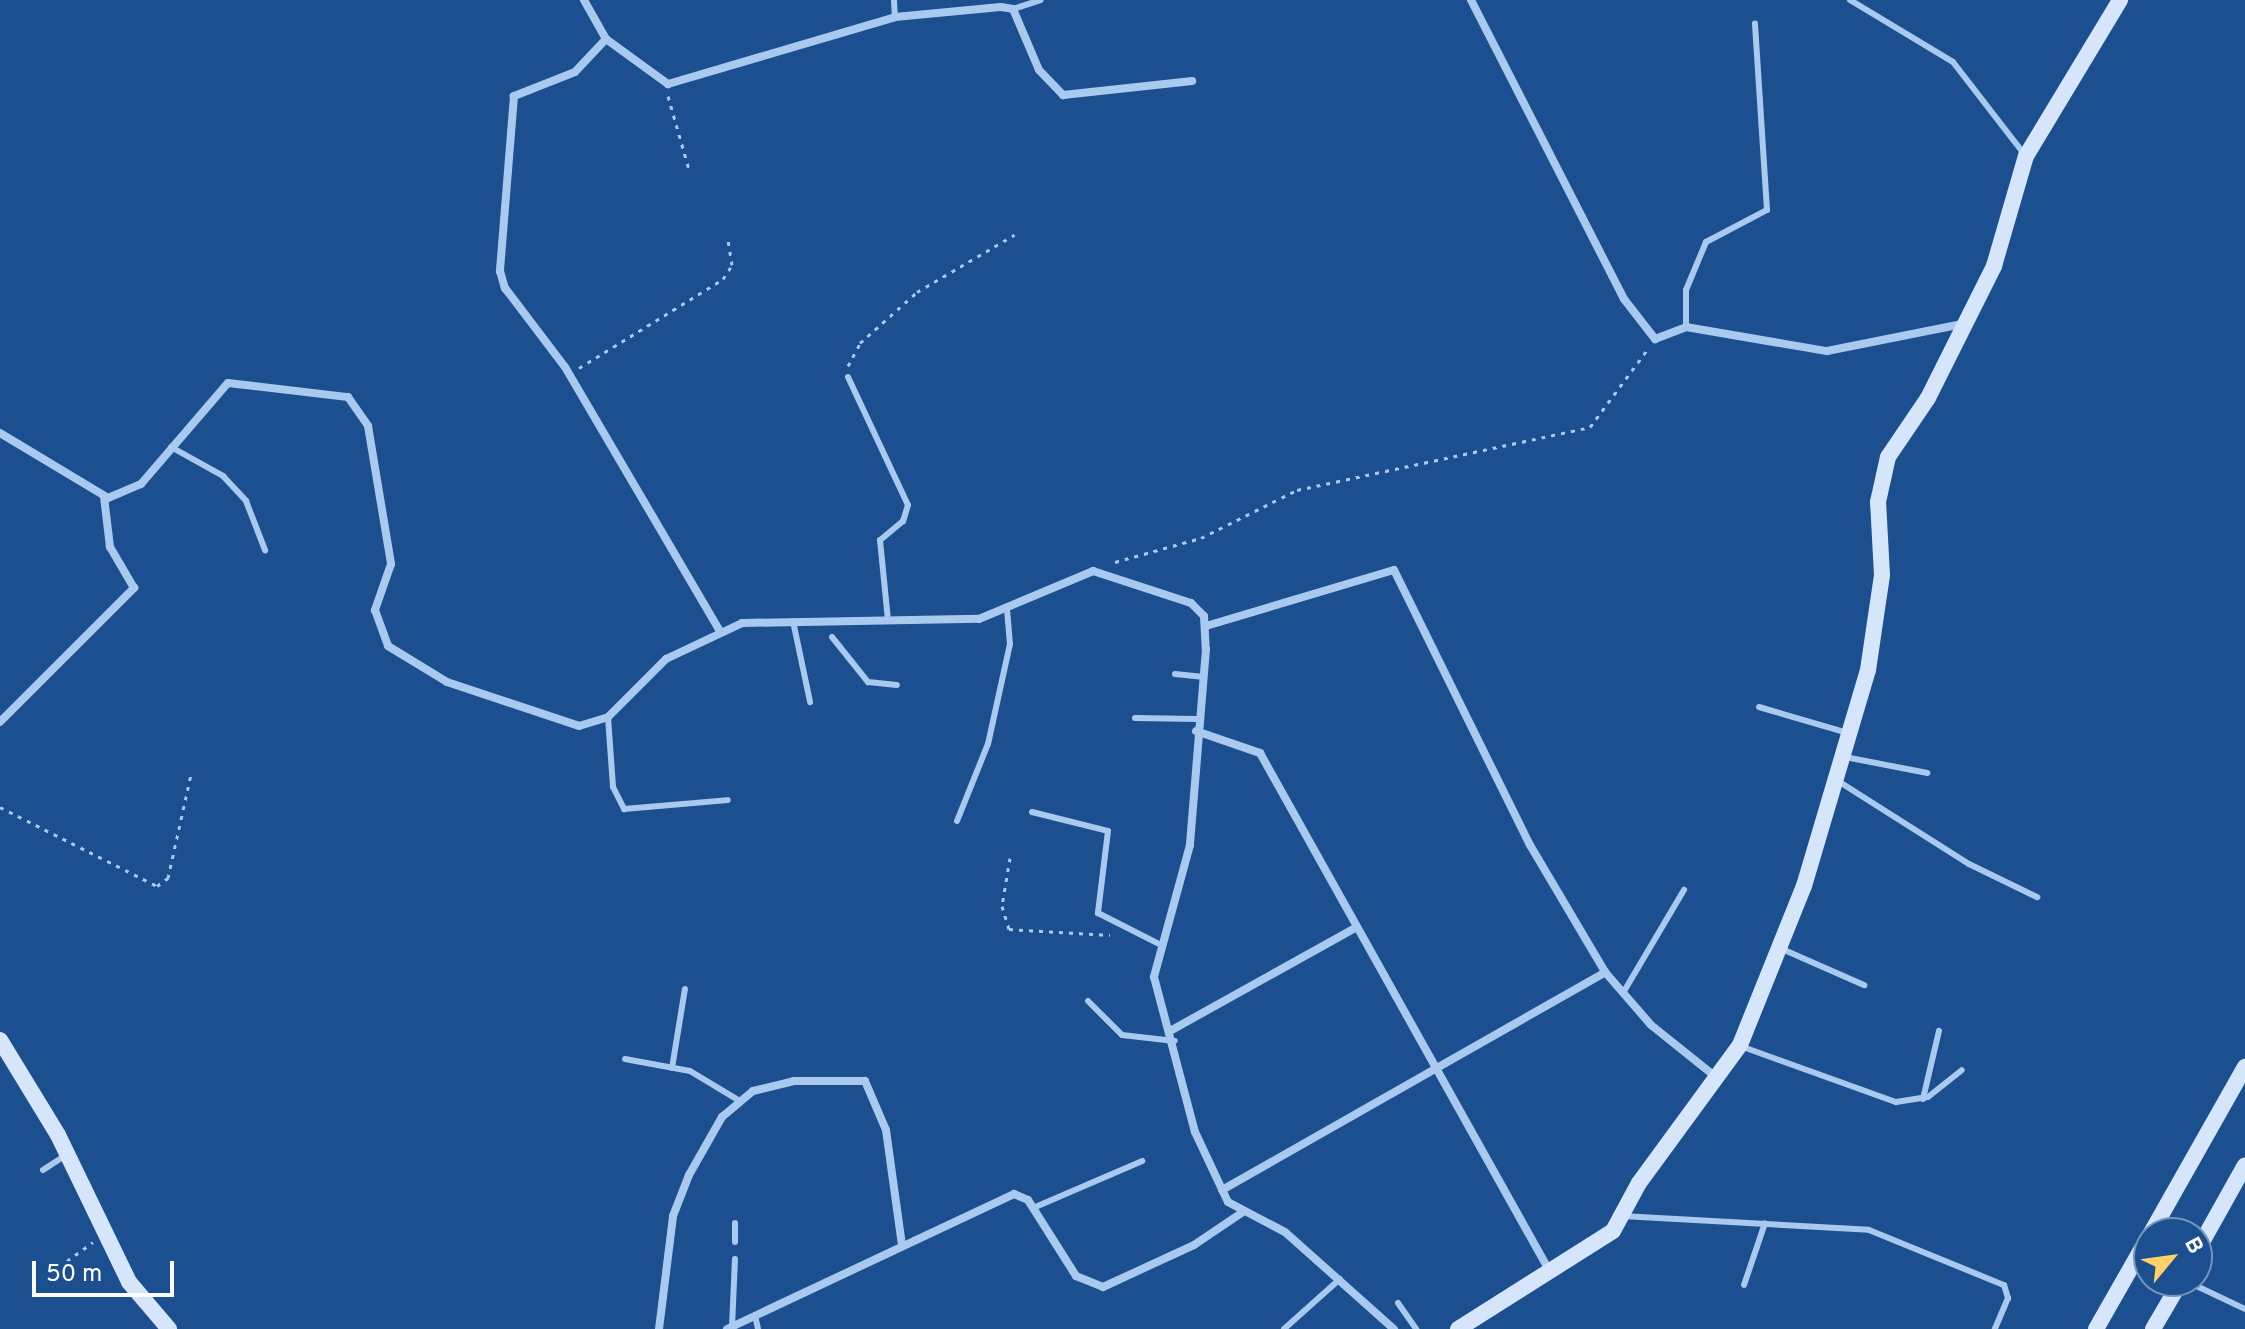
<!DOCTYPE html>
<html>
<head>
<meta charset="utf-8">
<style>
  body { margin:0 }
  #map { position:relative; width:2245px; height:1329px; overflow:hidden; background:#1b4f8f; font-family:Overpass,sans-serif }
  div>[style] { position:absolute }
  .path>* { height:3px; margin-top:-1.5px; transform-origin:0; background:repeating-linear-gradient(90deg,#a9c9ee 0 4px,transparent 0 10px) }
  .lane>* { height:6px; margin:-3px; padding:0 3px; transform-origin:3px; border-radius:3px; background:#a9c9ee }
  .street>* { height:8px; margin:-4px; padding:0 4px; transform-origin:4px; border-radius:4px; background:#a9c9ee }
  .secondary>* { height:16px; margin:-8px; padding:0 8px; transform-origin:8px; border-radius:8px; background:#d6e6fa }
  span { translate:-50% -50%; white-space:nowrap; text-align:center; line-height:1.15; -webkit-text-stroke:6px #1b4f8f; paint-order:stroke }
  .north { position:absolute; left:2133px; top:1217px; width:80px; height:80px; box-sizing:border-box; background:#1b4f8f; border:2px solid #7695bc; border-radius:50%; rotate:61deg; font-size:22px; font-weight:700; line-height:32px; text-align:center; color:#fff }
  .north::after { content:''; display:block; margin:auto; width:28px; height:36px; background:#ffd166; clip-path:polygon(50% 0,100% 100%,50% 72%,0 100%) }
  .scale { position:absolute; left:32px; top:1261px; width:142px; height:36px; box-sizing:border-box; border:4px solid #fff; border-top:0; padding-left:10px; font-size:24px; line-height:28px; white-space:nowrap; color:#fff; -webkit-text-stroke:6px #1b4f8f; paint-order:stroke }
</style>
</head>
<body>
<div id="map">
  <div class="path">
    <i style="left:668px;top:96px;width:76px;rotate:74deg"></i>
    <i style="left:848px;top:366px;width:26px;rotate:-62deg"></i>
    <i style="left:860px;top:343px;width:76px;rotate:-41.8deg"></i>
    <i style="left:917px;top:292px;width:113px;rotate:-30.4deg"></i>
    <i style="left:579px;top:368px;width:169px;rotate:-31.7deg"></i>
    <i style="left:723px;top:279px;width:17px;rotate:-57deg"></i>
    <i style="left:732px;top:265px;width:25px;rotate:-99deg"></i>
    <i style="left:1115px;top:562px;width:89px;rotate:-15.6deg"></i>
    <i style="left:1201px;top:538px;width:107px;rotate:-26.6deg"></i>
    <i style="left:1297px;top:490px;width:300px;rotate:-12.1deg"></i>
    <i style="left:1590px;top:427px;width:96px;rotate:-53.5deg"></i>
    <i style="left:0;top:807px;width:176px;rotate:26.7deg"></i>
    <i style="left:157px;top:886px;width:14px;rotate:-36deg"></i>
    <i style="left:168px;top:878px;width:107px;rotate:-77.5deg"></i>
    <i style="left:1010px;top:858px;width:49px;rotate:99.5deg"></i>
    <i style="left:1002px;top:906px;width:24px;rotate:73deg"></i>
    <i style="left:1009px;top:929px;width:101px;rotate:3.4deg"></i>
    <i style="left:67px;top:1261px;width:32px;rotate:-36deg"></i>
  </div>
  <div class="lane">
    <i style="left:894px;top:0;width:17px;rotate:87deg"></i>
    <i style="left:1850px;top:0;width:120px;rotate:31deg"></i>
    <i style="left:1953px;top:62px;width:116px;rotate:52.3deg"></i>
    <i style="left:1013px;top:9px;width:29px;rotate:-18deg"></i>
    <i style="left:1686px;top:327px;width:37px;rotate:-90deg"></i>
    <i style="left:1686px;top:290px;width:52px;rotate:-67.4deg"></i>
    <i style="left:1706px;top:242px;width:69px;rotate:-27.7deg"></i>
    <i style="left:1767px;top:210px;width:187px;rotate:-93.7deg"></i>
    <i style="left:848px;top:377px;width:141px;rotate:64.9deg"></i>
    <i style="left:908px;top:505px;width:17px;rotate:107deg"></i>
    <i style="left:903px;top:521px;width:30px;rotate:140deg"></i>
    <i style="left:880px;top:540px;width:80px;rotate:84.3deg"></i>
    <i style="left:171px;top:447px;width:60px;rotate:29.1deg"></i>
    <i style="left:223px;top:476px;width:34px;rotate:47deg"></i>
    <i style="left:246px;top:501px;width:53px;rotate:68.8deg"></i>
    <i style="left:793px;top:621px;width:83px;rotate:78.1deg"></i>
    <i style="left:832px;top:637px;width:58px;rotate:51.3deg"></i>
    <i style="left:868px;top:682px;width:29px;rotate:6deg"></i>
    <i style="left:1175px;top:674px;width:27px;rotate:6deg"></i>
    <i style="left:1759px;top:707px;width:93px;rotate:16.3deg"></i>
    <i style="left:608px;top:717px;width:70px;rotate:85.9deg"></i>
    <i style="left:613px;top:787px;width:25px;rotate:63deg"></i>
    <i style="left:624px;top:809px;width:104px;rotate:-4.9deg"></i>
    <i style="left:1135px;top:718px;width:62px;rotate:0.9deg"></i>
    <i style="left:1845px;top:757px;width:84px;rotate:11deg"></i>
    <i style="left:1838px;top:781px;width:155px;rotate:32.4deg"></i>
    <i style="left:1969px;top:864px;width:76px;rotate:25.9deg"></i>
    <i style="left:1032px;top:812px;width:78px;rotate:14deg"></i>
    <i style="left:1108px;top:831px;width:83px;rotate:97deg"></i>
    <i style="left:1098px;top:913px;width:71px;rotate:26.9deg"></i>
    <i style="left:957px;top:821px;width:83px;rotate:-68.1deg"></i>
    <i style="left:988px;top:744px;width:102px;rotate:-77.6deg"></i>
    <i style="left:1010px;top:644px;width:32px;rotate:-95deg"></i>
    <i style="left:1782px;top:949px;width:90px;rotate:23.7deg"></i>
    <i style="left:1623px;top:993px;width:120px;rotate:-59.4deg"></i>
    <i style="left:1088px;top:1001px;width:48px;rotate:45deg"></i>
    <i style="left:1122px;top:1035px;width:53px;rotate:6.5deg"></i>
    <i style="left:1743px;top:1047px;width:163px;rotate:19.8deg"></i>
    <i style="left:1896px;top:1102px;width:32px;rotate:-9deg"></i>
    <i style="left:1928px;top:1097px;width:43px;rotate:-38.5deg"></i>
    <i style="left:625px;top:1059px;width:66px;rotate:10.5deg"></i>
    <i style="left:690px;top:1071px;width:56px;rotate:31.1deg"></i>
    <i style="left:672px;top:1068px;width:80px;rotate:-80.7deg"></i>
    <i style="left:1923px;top:1099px;width:70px;rotate:-76.8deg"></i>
    <i style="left:43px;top:1170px;width:27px;rotate:-33deg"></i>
    <i style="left:1033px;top:1208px;width:119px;rotate:-23.3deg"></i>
    <i style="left:1622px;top:1216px;width:247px;rotate:3.2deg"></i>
    <i style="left:1869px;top:1230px;width:146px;rotate:22.2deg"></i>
    <i style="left:2004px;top:1285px;width:14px;rotate:73deg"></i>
    <i style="left:2008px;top:1298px;width:34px;rotate:113deg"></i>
    <i style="left:735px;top:1223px;width:19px;rotate:90deg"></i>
    <i style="left:2136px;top:1258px;width:14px;rotate:25deg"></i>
    <i style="left:2186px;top:1281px;width:65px;rotate:25.4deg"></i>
    <i style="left:1744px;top:1285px;width:65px;rotate:-71.3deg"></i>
    <i style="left:1398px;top:1303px;width:32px;rotate:55deg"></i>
    <i style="left:755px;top:1315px;width:14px;rotate:78deg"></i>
    <i style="left:732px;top:1327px;width:68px;rotate:-87.5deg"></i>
    <i style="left:1284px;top:1329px;width:75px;rotate:-41.8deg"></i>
  </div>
  <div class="street">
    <i style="left:584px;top:0;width:45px;rotate:60.6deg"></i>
    <i style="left:606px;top:39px;width:77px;rotate:36deg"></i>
    <i style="left:668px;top:84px;width:237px;rotate:-16.4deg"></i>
    <i style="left:895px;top:17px;width:106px;rotate:-5.4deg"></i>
    <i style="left:1001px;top:7px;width:12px;rotate:9deg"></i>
    <i style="left:1013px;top:9px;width:66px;rotate:66.9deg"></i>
    <i style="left:1039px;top:70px;width:35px;rotate:46deg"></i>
    <i style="left:1063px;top:95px;width:130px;rotate:-6.2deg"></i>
    <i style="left:1471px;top:0;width:336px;rotate:62.9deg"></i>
    <i style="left:1624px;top:299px;width:51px;rotate:52.2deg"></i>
    <i style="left:1655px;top:339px;width:33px;rotate:-21deg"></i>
    <i style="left:1686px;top:327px;width:143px;rotate:9.7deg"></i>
    <i style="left:1827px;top:351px;width:138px;rotate:-11.3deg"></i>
    <i style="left:606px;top:39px;width:45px;rotate:133.2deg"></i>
    <i style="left:575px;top:72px;width:66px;rotate:158.5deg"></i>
    <i style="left:514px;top:96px;width:176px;rotate:94.6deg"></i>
    <i style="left:500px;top:271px;width:18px;rotate:74deg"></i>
    <i style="left:505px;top:288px;width:99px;rotate:52.8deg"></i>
    <i style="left:565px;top:367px;width:306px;rotate:59.6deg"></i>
    <i style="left:0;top:433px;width:126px;rotate:31deg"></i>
    <i style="left:108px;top:498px;width:36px;rotate:-23deg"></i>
    <i style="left:141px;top:484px;width:133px;rotate:-49.3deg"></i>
    <i style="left:228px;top:383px;width:121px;rotate:6.7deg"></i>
    <i style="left:348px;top:397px;width:35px;rotate:55deg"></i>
    <i style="left:368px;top:426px;width:140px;rotate:80.5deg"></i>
    <i style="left:391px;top:564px;width:49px;rotate:109.2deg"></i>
    <i style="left:375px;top:610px;width:38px;rotate:70deg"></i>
    <i style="left:388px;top:646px;width:69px;rotate:31.4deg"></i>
    <i style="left:447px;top:682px;width:139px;rotate:18.4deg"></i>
    <i style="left:579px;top:726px;width:30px;rotate:-17deg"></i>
    <i style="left:608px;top:717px;width:82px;rotate:-45deg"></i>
    <i style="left:666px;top:659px;width:84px;rotate:-25.3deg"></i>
    <i style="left:742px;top:623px;width:237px;rotate:-1deg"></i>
    <i style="left:979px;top:619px;width:124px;rotate:-22.8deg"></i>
    <i style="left:1093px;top:571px;width:103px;rotate:18.1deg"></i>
    <i style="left:1191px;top:603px;width:18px;rotate:45deg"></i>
    <i style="left:1204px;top:616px;width:33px;rotate:87deg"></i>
    <i style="left:1206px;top:649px;width:197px;rotate:94.7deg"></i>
    <i style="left:1190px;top:845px;width:137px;rotate:105.3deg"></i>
    <i style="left:1154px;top:977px;width:160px;rotate:75.2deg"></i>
    <i style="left:1195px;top:1132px;width:77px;rotate:64.8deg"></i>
    <i style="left:1228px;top:1202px;width:64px;rotate:27.8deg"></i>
    <i style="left:1285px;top:1232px;width:146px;rotate:41.7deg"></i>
    <i style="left:1206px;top:626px;width:196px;rotate:-16.6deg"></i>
    <i style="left:1394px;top:570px;width:307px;rotate:63.7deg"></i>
    <i style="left:1530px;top:845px;width:147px;rotate:59.4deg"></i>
    <i style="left:1605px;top:972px;width:70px;rotate:49deg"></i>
    <i style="left:1651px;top:1025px;width:83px;rotate:38.7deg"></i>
    <i style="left:0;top:722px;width:190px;rotate:-45deg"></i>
    <i style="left:134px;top:588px;width:48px;rotate:-120.3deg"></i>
    <i style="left:110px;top:547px;width:50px;rotate:-96.8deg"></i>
    <i style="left:1196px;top:731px;width:68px;rotate:19deg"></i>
    <i style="left:1260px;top:753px;width:595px;rotate:60.8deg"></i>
    <i style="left:1170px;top:1031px;width:214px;rotate:-29.1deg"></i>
    <i style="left:1222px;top:1190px;width:441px;rotate:-29.6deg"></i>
    <i style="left:659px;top:1329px;width:114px;rotate:-82.9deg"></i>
    <i style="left:673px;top:1216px;width:44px;rotate:-68.7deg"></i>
    <i style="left:689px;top:1175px;width:67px;rotate:-60.4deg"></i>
    <i style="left:722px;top:1117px;width:40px;rotate:-40deg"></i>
    <i style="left:753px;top:1091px;width:42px;rotate:-13.7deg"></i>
    <i style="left:794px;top:1081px;width:71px"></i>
    <i style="left:865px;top:1081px;width:53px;rotate:66.8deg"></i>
    <i style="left:886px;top:1130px;width:116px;rotate:82.1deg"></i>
    <i style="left:727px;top:1329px;width:317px;rotate:-25.2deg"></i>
    <i style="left:1014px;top:1194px;width:15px;rotate:23deg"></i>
    <i style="left:1028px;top:1200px;width:90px;rotate:57.7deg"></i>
    <i style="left:1076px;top:1276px;width:29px;rotate:22deg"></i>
    <i style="left:1103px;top:1287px;width:100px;rotate:-24.8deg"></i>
    <i style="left:1194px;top:1245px;width:59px;rotate:-34deg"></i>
  </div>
  <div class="secondary">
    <i style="left:0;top:1040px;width:111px;rotate:58.6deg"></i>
    <i style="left:58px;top:1135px;width:163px;rotate:64.2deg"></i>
    <i style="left:129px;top:1282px;width:62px;rotate:49.6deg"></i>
    <i style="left:2151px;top:1233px;width:191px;rotate:-60.5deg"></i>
    <i style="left:2197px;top:1251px;width:98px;rotate:-60.8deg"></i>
    <i style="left:1458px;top:1329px;width:183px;rotate:-32.3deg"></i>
    <i style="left:1613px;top:1231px;width:55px;rotate:-61.6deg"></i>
    <i style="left:1639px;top:1183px;width:171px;rotate:-53.8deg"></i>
    <i style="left:1740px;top:1045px;width:171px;rotate:-68.1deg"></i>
    <i style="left:1804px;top:886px;width:225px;rotate:-73.5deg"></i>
    <i style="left:1868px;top:670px;width:96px;rotate:-81.6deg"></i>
    <i style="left:1882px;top:575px;width:73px;rotate:-93.1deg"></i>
    <i style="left:1878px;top:502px;width:46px;rotate:-77.5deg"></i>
    <i style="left:1888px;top:457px;width:71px;rotate:-55.9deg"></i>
    <i style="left:1928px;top:398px;width:148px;rotate:-63.4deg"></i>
    <i style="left:1994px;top:266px;width:115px;rotate:-73.8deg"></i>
    <i style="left:2026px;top:156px;width:182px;rotate:-58.9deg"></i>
    <i style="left:2096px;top:1329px;width:107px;rotate:-60.3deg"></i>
    <i style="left:2153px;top:1329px;width:56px;rotate:-59.7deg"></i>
  </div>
  <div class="north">B</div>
  <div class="scale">50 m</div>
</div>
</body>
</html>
